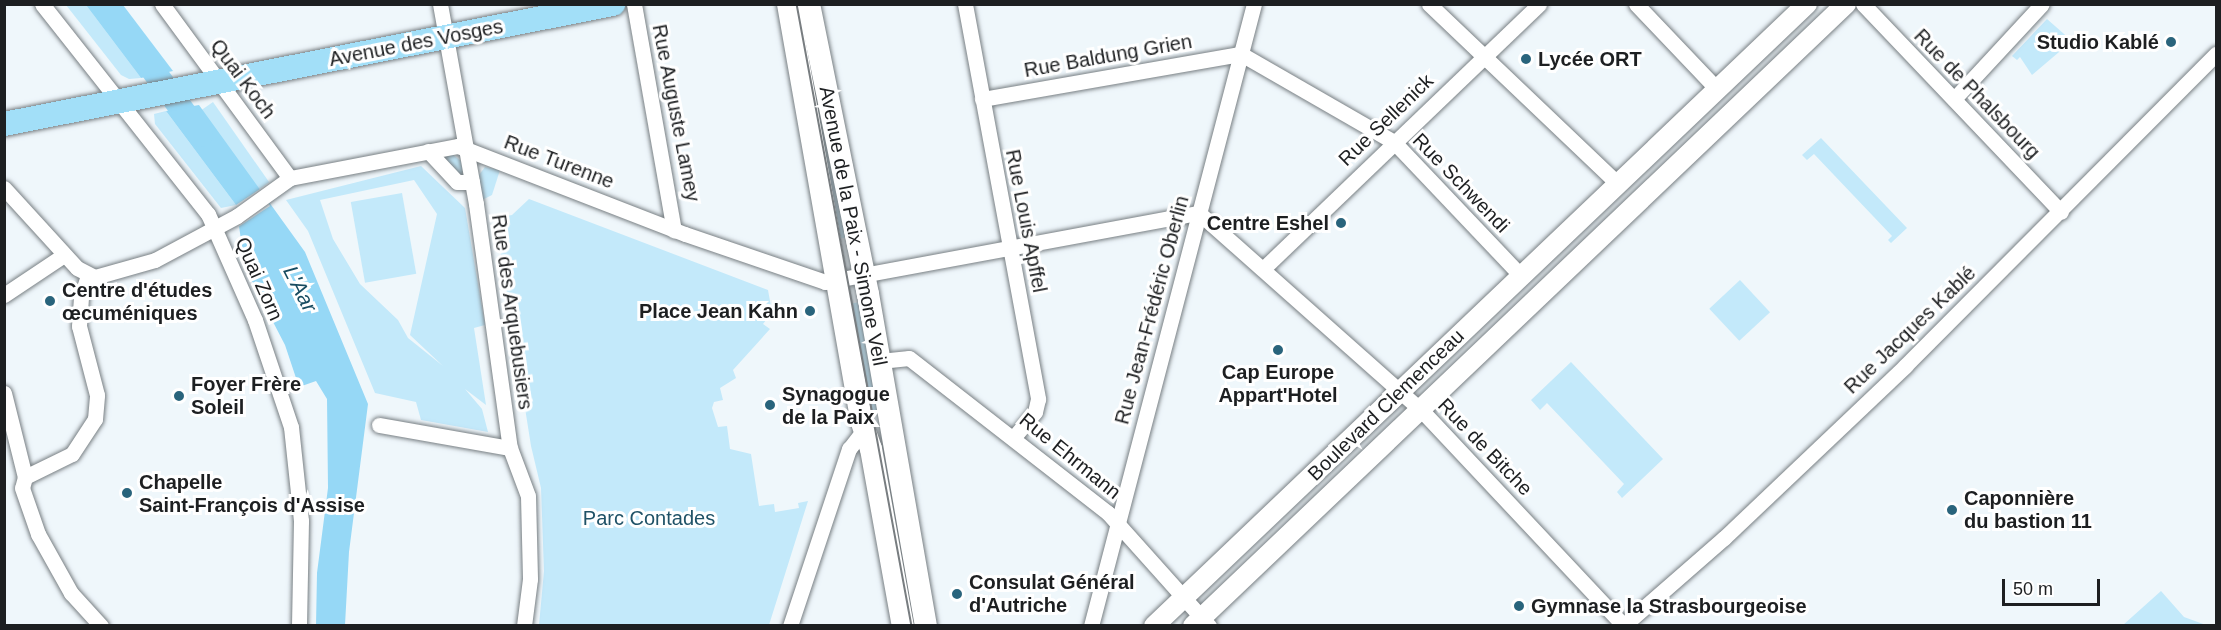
<!DOCTYPE html>
<html>
<head>
<meta charset="utf-8">
<style>
  body { margin:0 }
  #map { position:relative; width:2221px; height:630px; overflow:hidden; background:#eff7fb; font-family:Helvetica,sans-serif }
  div>[style] { position:absolute }
  .green>* { inset:0; background:#c3e9fa; transform-origin:0 0 }
  .water>* { inset:0; background:#96d8f6 }
  .pier>* { inset:0; background:#eff7fb }
  .river>* { height:24px; margin:-12px; padding:0 12px; transform-origin:12px; border-radius:12px; background:#96d8f6 }
  .roads { filter:drop-shadow(0 0 2px #787f83) drop-shadow(0 0 2px #787f83) }
  .minor>* { height:15px; margin:-7.5px; padding:0 7.5px; transform-origin:7.5px; border-radius:7.5px; background:#fff }
  .tertiary>* { height:20px; margin:-10px; padding:0 10px; transform-origin:10px; border-radius:10px; background:#fff }
  .secondary>* { height:22px; margin:-11px; padding:0 11px; transform-origin:11px; border-radius:11px; background:#fff }
  .primary>* { height:24px; margin:-12px; padding:0 12px; transform-origin:12px; border-radius:12px; background:#a2dff8 }
  .tram>* { height:1.5px; margin:-0.75px; padding:0 0.75px; transform-origin:0.75px; border-radius:0.75px; background:#787d80 }
  .dots>* { width:16px; height:16px; translate:-50% -50%; box-sizing:border-box; border:3px solid #fff; border-radius:50% }
  span { translate:-50% -50%; white-space:nowrap; text-align:center; line-height:1.15; -webkit-text-stroke:6px #fff; paint-order:stroke }
  .poi-label { font-size:20px; color:#1d1f21; font-weight:700 }
  .right { translate:-100% -50%; text-align:right }
  .left { translate:0 -50%; text-align:left }
  .street-label { font-size:20px; color:#1d1f21 }
  .park-label { font-size:20px; color:#1f5267 }
  .water-label { font-size:21px; color:#174b60; font-style:italic }
  .frame { position:absolute; inset:0; border:6px solid #1d1f21; pointer-events:none }
  .scale { position:absolute; left:2002px; top:579px; width:98px; height:27px; box-sizing:border-box; border:3px solid #1d1f21; border-top:0; padding-left:8px; font-size:18px; line-height:21px; white-space:nowrap; color:#1d1f21; -webkit-text-stroke:4px #fff; paint-order:stroke }
</style>
</head>
<body>
<div id="map">
  <div class="green">
    <i style="clip-path:polygon(66px 5px,86px 5px,141px 78px,129px 79px,121px 75px)"></i>
    <i style="left:806px;top:9px;width:232px;height:10px;rotate:80deg"></i>
    <i style="clip-path:polygon(2047px 19px,2072px 41px,2032px 75px,2020px 57px,2017px 60px,2012px 56px)"></i>
    <i style="left:213px;top:102px;width:98px;height:14px;rotate:55deg"></i>
    <i style="clip-path:polygon(166px 111px,236px 205px,221px 208px,155px 124px,154px 114px)"></i>
    <i style="clip-path:polygon(1821px 138px,1907px 228px,1891px 243px,1888px 240px,1892px 236px,1814px 154px,1807px 160px,1802px 155px)"></i>
    <i style="clip-path:polygon(452px 154px,461px 161px,463px 175px,459px 176px,440px 157px)"></i>
    <i style="clip-path:polygon(evenodd,421px 166px,465px 208px,485px 325px,474px 328px,486px 405px,465px 389px,482px 409px,488px 432px,421px 420px,416px 402px,375px 393px,308px 231px,286px 200px,421px 166px,414px 180px,437px 214px,410px 335px,443px 366px,408px 338px,398px 320px,360px 284px,333px 239px,320px 200px,414px 180px)"></i>
    <i style="clip-path:polygon(485px 167px,500px 170px,492px 195px,482px 200px,479px 175px)"></i>
    <i style="left:402px;top:193px;width:82px;height:52px;rotate:80deg"></i>
    <i style="clip-path:polygon(529px 199px,768px 290px,772px 312px,763px 324px,770px 329px,733px 370px,736px 378px,720px 388px,723px 400px,714px 402px,712px 408px,718px 427px,727px 426px,730px 449px,751px 454px,759px 506px,774px 504px,775px 512px,799px 508px,798px 503px,808px 501px,769px 625px,539px 625px,544px 571px,541px 488px,531px 446px,495px 218px,512px 215px)"></i>
    <i style="left:1740px;top:280px;width:44px;height:42px;rotate:47deg"></i>
    <i style="left:860px;top:302px;width:111px;height:10px;rotate:80deg"></i>
    <i style="clip-path:polygon(1571px 362px,1663px 459px,1622px 498px,1617px 492px,1624px 484px,1547px 403px,1540px 410px,1531px 400px)"></i>
    <i style="clip-path:polygon(2161px 591px,2184px 617px,2206px 625px,2123px 625px)"></i>
  </div>
  <div class="water">
    <i style="clip-path:polygon(86px 5px,123px 5px,173px 71px,141px 78px)"></i>
    <i style="clip-path:polygon(199px 105px,305px 252px,368px 404px,349px 552px,345px 625px,316px 625px,317px 573px,328px 488px,327px 399px,316px 381px,299px 387px,285px 345px,245px 268px,236px 205px,166px 111px)"></i>
  </div>
  <div class="pier">
    <i style="clip-path:polygon(260px 189px,270px 206px,238px 227px,236px 205px)"></i>
  </div>
  <div class="river">
    <i style="left:104px;top:4px;width:163px;rotate:53.5deg"></i>
  </div>
  <div class="roads">
    <div class="minor">
      <i style="left:42px;top:4px;width:268px;rotate:51.7deg"></i>
      <i style="left:208px;top:214px;width:116px;rotate:66.1deg"></i>
      <i style="left:255px;top:320px;width:113px;rotate:71.4deg"></i>
      <i style="left:291px;top:427px;width:95px;rotate:83.9deg"></i>
      <i style="left:301px;top:521px;width:105px;rotate:91.1deg"></i>
      <i style="left:162px;top:4px;width:216px;rotate:53.7deg"></i>
      <i style="left:440px;top:4px;width:203px;rotate:79.8deg"></i>
      <i style="left:476px;top:204px;width:246px;rotate:82.1deg"></i>
      <i style="left:510px;top:448px;width:51px;rotate:69.4deg"></i>
      <i style="left:528px;top:496px;width:83px;rotate:88.6deg"></i>
      <i style="left:530px;top:579px;width:47px;rotate:97.3deg"></i>
      <i style="left:634px;top:4px;width:230px;rotate:80deg"></i>
      <i style="left:965px;top:4px;width:402px;rotate:79.5deg"></i>
      <i style="left:1038px;top:399px;width:13px;rotate:103deg"></i>
      <i style="left:1035px;top:412px;width:34px;rotate:130deg"></i>
      <i style="left:1429px;top:4px;width:261px;rotate:43.6deg"></i>
      <i style="left:1636px;top:4px;width:117px;rotate:46.4deg"></i>
      <i style="left:1863px;top:4px;width:287px;rotate:46.4deg"></i>
      <i style="left:982px;top:99px;width:263px;rotate:-9.9deg"></i>
      <i style="left:1241px;top:54px;width:177px;rotate:29.9deg"></i>
      <i style="left:1394px;top:142px;width:185px;rotate:46.5deg"></i>
      <i style="left:1954px;top:99px;width:129px;rotate:-47.2deg"></i>
      <i style="left:428px;top:151px;width:42px;rotate:46.9deg"></i>
      <i style="left:457px;top:182px;width:15px"></i>
      <i style="left:4px;top:188px;width:108px;rotate:47.6deg"></i>
      <i style="left:77px;top:268px;width:20px;rotate:27deg"></i>
      <i style="left:95px;top:277px;width:62px;rotate:-15.8deg"></i>
      <i style="left:155px;top:260px;width:93px;rotate:-28.2deg"></i>
      <i style="left:237px;top:216px;width:65px;rotate:-35.6deg"></i>
      <i style="left:290px;top:178px;width:171px;rotate:-10.8deg"></i>
      <i style="left:458px;top:146px;width:243px;rotate:21.2deg"></i>
      <i style="left:685px;top:234px;width:148px;rotate:18.9deg"></i>
      <i style="left:825px;top:282px;width:380px;rotate:-10.5deg"></i>
      <i style="left:1199px;top:213px;width:302px;rotate:41.6deg"></i>
      <i style="left:1425px;top:414px;width:291px;rotate:46.8deg"></i>
      <i style="left:1264px;top:268px;width:381px;rotate:-43.8deg"></i>
      <i style="left:4px;top:295px;width:72px;rotate:-33.7deg"></i>
      <i style="left:880px;top:361px;width:29px;rotate:-6deg"></i>
      <i style="left:909px;top:358px;width:252px;rotate:37.9deg"></i>
      <i style="left:1108px;top:513px;width:152px;rotate:48.2deg"></i>
      <i style="left:4px;top:393px;width:87px;rotate:76deg"></i>
      <i style="left:25px;top:477px;width:11px;rotate:105deg"></i>
      <i style="left:22px;top:488px;width:49px;rotate:70.8deg"></i>
      <i style="left:38px;top:534px;width:68px;rotate:60.8deg"></i>
      <i style="left:71px;top:593px;width:45px;rotate:47.7deg"></i>
      <i style="left:379px;top:425px;width:133px;rotate:10deg"></i>
      <i style="left:25px;top:477px;width:52px;rotate:-26.1deg"></i>
      <i style="left:72px;top:454px;width:42px;rotate:-56.7deg"></i>
      <i style="left:95px;top:419px;width:24px;rotate:-85deg"></i>
      <i style="left:97px;top:395px;width:71px;rotate:-104.6deg"></i>
      <i style="left:79px;top:326px;width:29px;rotate:-86deg"></i>
      <i style="left:81px;top:297px;width:22px;rotate:-72deg"></i>
      <i style="left:790px;top:626px;width:187px;rotate:-71.6deg"></i>
      <i style="left:849px;top:449px;width:24px;rotate:-52deg"></i>
      <i style="left:1091px;top:626px;width:643px;rotate:-75.32deg"></i>
      <i style="left:1623px;top:626px;width:134px;rotate:-41.1deg"></i>
      <i style="left:1724px;top:538px;width:250px;rotate:-43.5deg"></i>
      <i style="left:1905px;top:366px;width:441px;rotate:-45.1deg"></i>
    </div>
    <div class="tertiary">
      <i style="left:1154px;top:626px;width:902px;rotate:-43.61deg"></i>
      <i style="left:1193px;top:626px;width:902px;rotate:-43.61deg"></i>
    </div>
    <div class="secondary">
      <i style="left:788px;top:4px;width:422px;rotate:80deg"></i>
      <i style="left:861px;top:420px;width:31px;rotate:71deg"></i>
      <i style="left:871px;top:449px;width:180px;rotate:79.8deg"></i>
      <i style="left:809px;top:4px;width:296px;rotate:78.5deg"></i>
      <i style="left:868px;top:294px;width:337px;rotate:80.1deg"></i>
    </div>
    <div class="primary">
      <i style="left:4px;top:124px;width:621px;rotate:-11.15deg"></i>
    </div>
  </div>
  <div class="tram">
    <i style="left:797px;top:4px;width:633px;rotate:79.53deg"></i>
  </div>
  <div class="dots">
    <i style="left:2171px;top:42px;background:#29647c"></i>
    <i style="left:1526px;top:59px;background:#29647c"></i>
    <i style="left:1341px;top:223px;background:#29647c"></i>
    <i style="left:50px;top:301px;background:#29647c"></i>
    <i style="left:810px;top:311px;background:#29647c"></i>
    <i style="left:1278px;top:350px;background:#29647c"></i>
    <i style="left:179px;top:396px;background:#29647c"></i>
    <i style="left:770px;top:405px;background:#29647c"></i>
    <i style="left:127px;top:493px;background:#29647c"></i>
    <i style="left:1952px;top:510px;background:#29647c"></i>
    <i style="left:957px;top:594px;background:#29647c"></i>
    <i style="left:1519px;top:606px;background:#29647c"></i>
  </div>
  <div class="poi-label">
    <span class="right" style="left:2159px;top:42px">Studio Kablé</span>
    <span class="left" style="left:1538px;top:59px">Lycée ORT</span>
    <span class="right" style="left:1329px;top:223px">Centre Eshel</span>
    <span class="left" style="left:62px;top:302px">Centre d'études<br>œcuméniques</span>
    <span class="right" style="left:798px;top:311px">Place Jean Kahn</span>
    <span style="left:1278px;top:384px">Cap Europe<br>Appart'Hotel</span>
    <span class="left" style="left:191px;top:396px">Foyer Frère<br>Soleil</span>
    <span class="left" style="left:782px;top:406px">Synagogue<br>de la Paix</span>
    <span class="left" style="left:139px;top:494px">Chapelle<br>Saint-François d'Assise</span>
    <span class="left" style="left:1964px;top:510px">Caponnière<br>du bastion 11</span>
    <span class="left" style="left:969px;top:594px">Consulat Général<br>d'Autriche</span>
    <span class="left" style="left:1531px;top:606px">Gymnase la Strasbourgeoise</span>
  </div>
  <div class="street-label">
    <span style="left:416px;top:43px;rotate:-11deg">Avenue des Vosges</span>
    <span style="left:1108px;top:56px;rotate:-10deg">Rue Baldung Grien</span>
    <span style="left:243px;top:79px;rotate:53deg">Quai Koch</span>
    <span style="left:1977px;top:94px;rotate:46deg">Rue de Phalsbourg</span>
    <span style="left:676px;top:113px;rotate:79deg">Rue Auguste Lamey</span>
    <span style="left:1386px;top:120px;rotate:-44deg">Rue Sellenick</span>
    <span style="left:559px;top:162px;rotate:21deg">Rue Turenne</span>
    <span style="left:1461px;top:183px;rotate:46deg">Rue Schwendi</span>
    <span style="left:1026px;top:221px;rotate:79deg">Rue Louis Apffel</span>
    <span style="left:853px;top:226px;rotate:79deg">Avenue de la Paix - Simone Veil</span>
    <span style="left:259px;top:279px;rotate:66deg">Quai Zorn</span>
    <span style="left:1152px;top:310px;rotate:-75deg">Rue Jean-Frédéric Oberlin</span>
    <span style="left:512px;top:312px;rotate:82deg">Rue des Arquebusiers</span>
    <span style="left:1910px;top:330px;rotate:-44deg">Rue Jacques Kablé</span>
    <span style="left:1386px;top:405px;rotate:-44deg">Boulevard Clemenceau</span>
    <span style="left:1485px;top:447px;rotate:46deg">Rue de Bitche</span>
    <span style="left:1070px;top:456px;rotate:39deg">Rue Ehrmann</span>
  </div>
  <div class="park-label">
    <span style="left:649px;top:518px">Parc Contades</span>
  </div>
  <div class="water-label">
    <span style="left:300px;top:289px;rotate:63deg">L'Aar</span>
  </div>
  <div class="frame"></div>
  <div class="scale">50 m</div>
</div>
</body>
</html>
